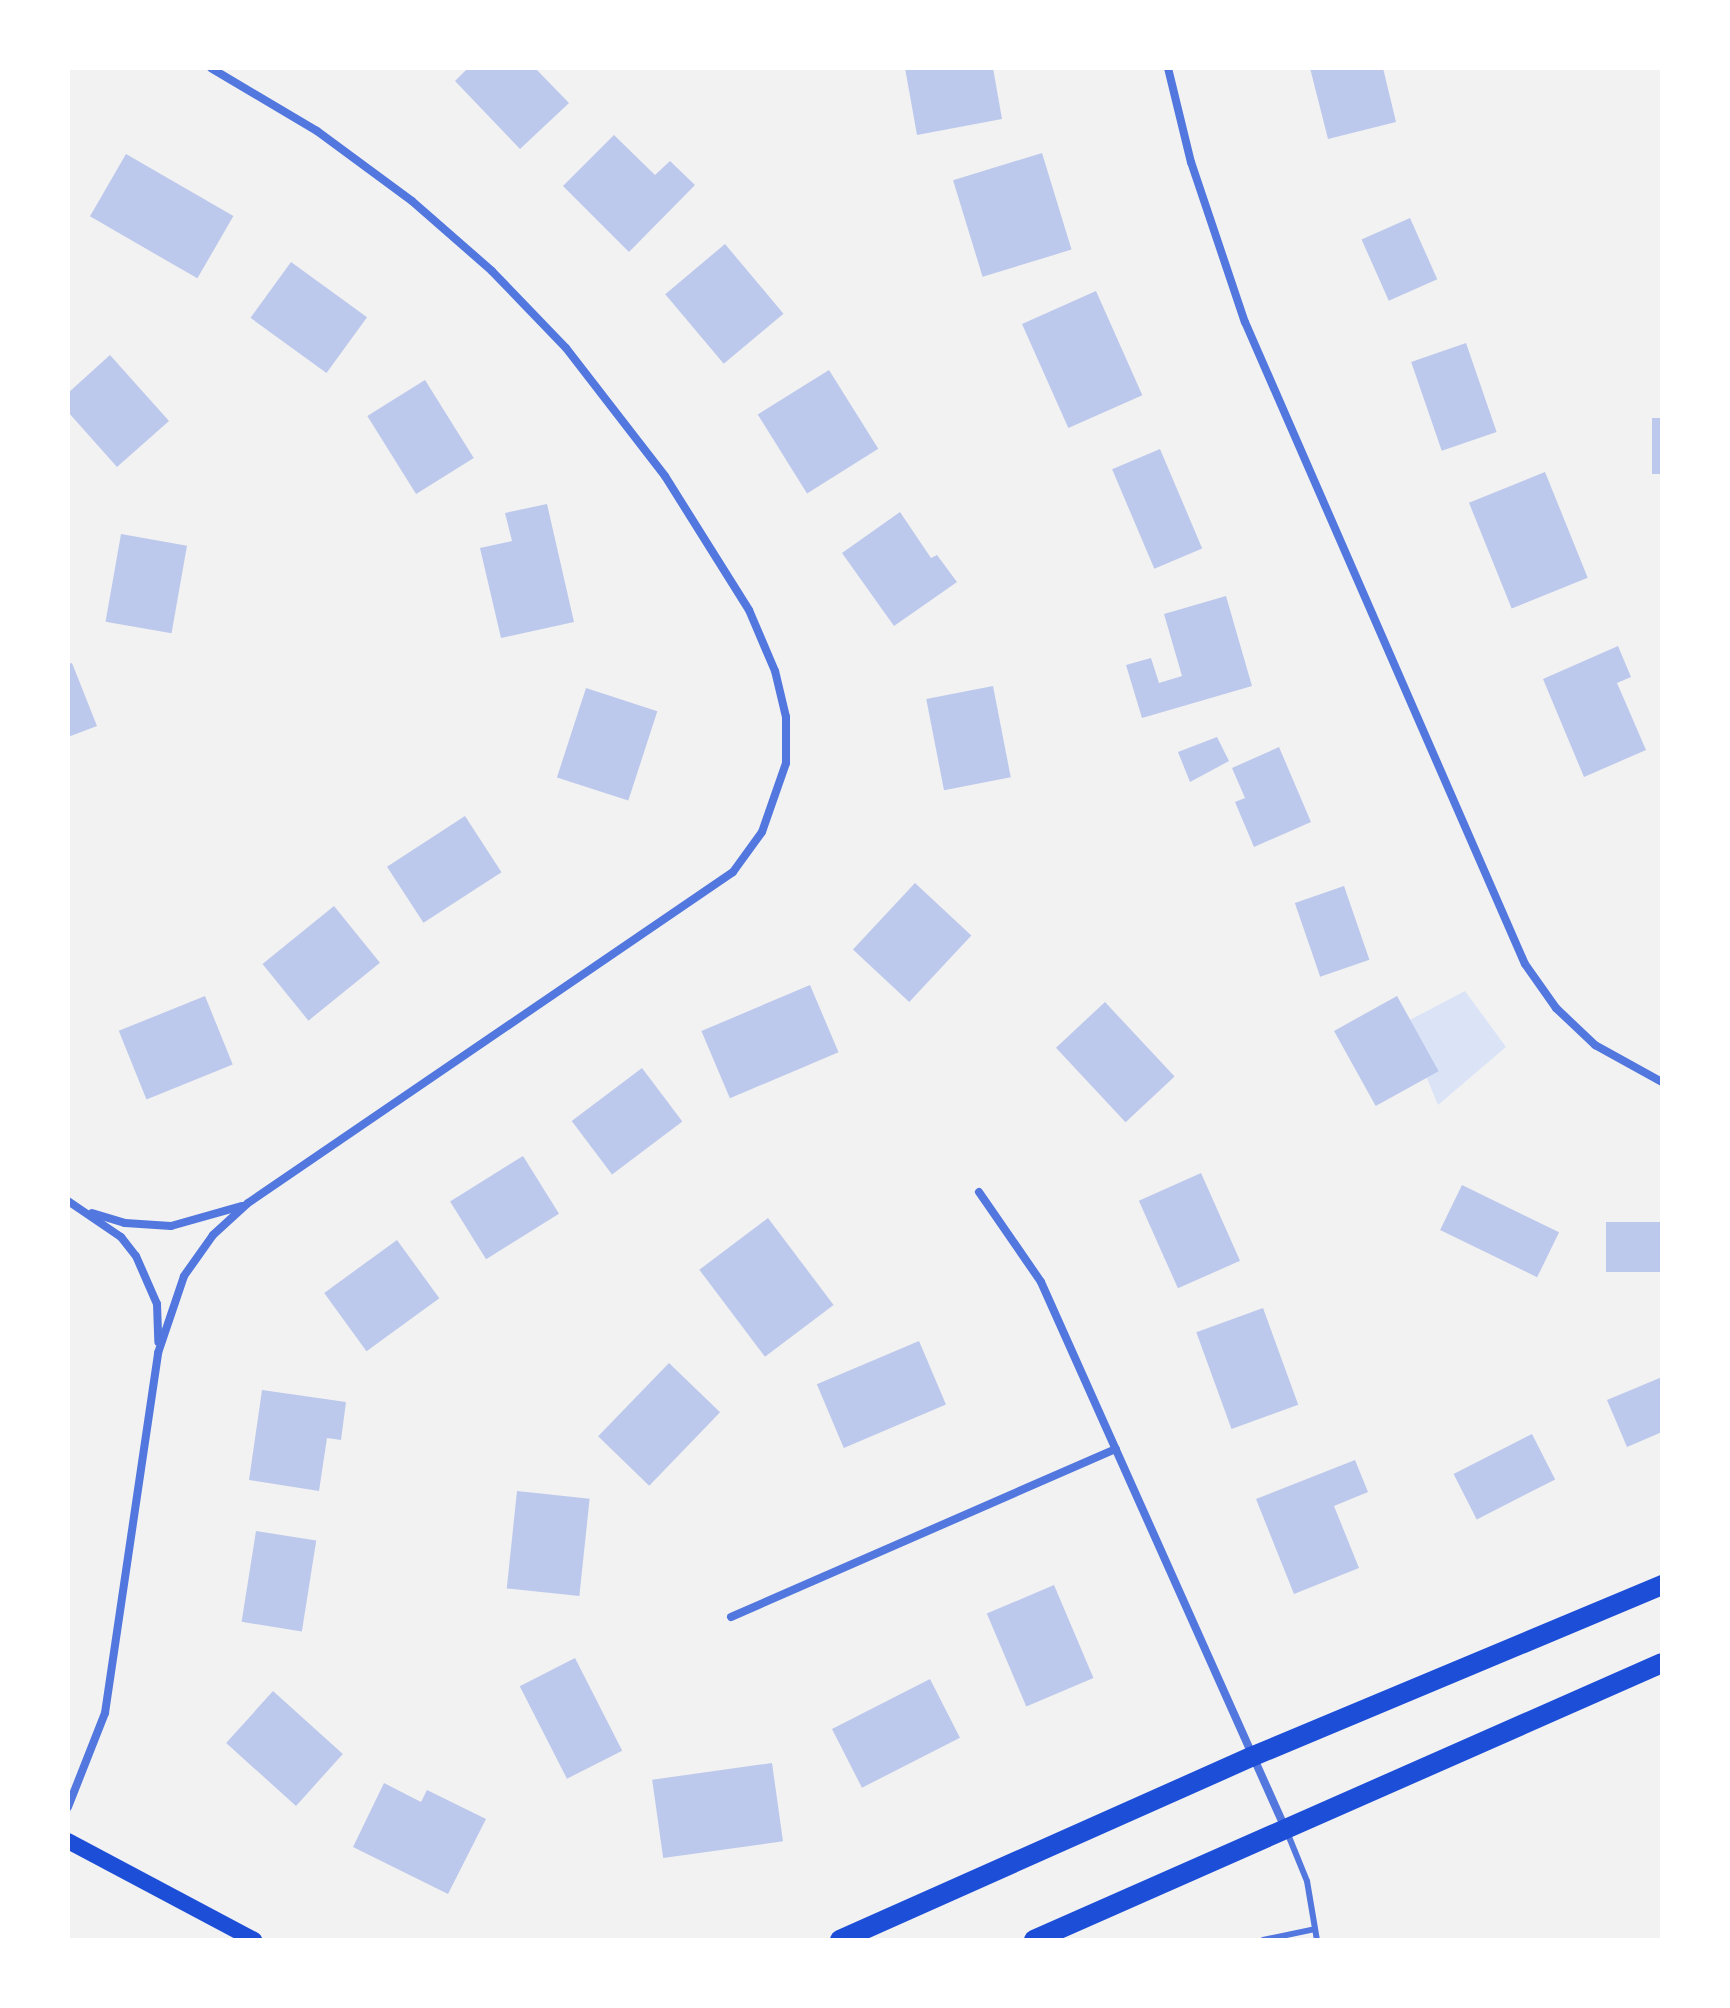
<!DOCTYPE html>
<html>
<head>
<meta charset="utf-8">
<style>
  body { margin:0 }
  #map { position:relative; width:1730px; height:2008px; overflow:hidden; background:#f2f2f2; font-family:Merriweather,serif }
  div>[style] { position:absolute }
  .green>* { inset:0; background:#dbe4f7 }
  .building>* { inset:0; background:#bdc9ec; transform-origin:0 0 }
  .service>* { height:6px; margin:-3px; padding:0 3px; transform-origin:3px; border-radius:3px; background:#5277de }
  .minor>* { height:8px; margin:-4px; padding:0 4px; transform-origin:4px; border-radius:4px; background:#5277de }
  .secondary>* { height:16px; margin:-8px; padding:0 8px; transform-origin:8px; border-radius:8px; background:#1d4ed8 }
  .primary>* { height:20px; margin:-10px; padding:0 10px; transform-origin:10px; border-radius:10px; background:#1d4ed8 }
  span { translate:-50% -50%; white-space:nowrap; text-align:center; line-height:1.15; -webkit-text-stroke:8px #fff; paint-order:stroke }
  .frame { position:absolute; inset:0; border:70px solid #fff; pointer-events:none }
</style>
</head>
<body>
<div id="map">
  <div class="green">
    <i style="clip-path:polygon(1465px 991px,1506px 1047px,1438px 1105px,1404px 1023px)"></i>
  </div>
  <div class="building">
    <i style="clip-path:polygon(468px 68px,535px 68px,569px 103px,520px 149px,455px 81px)"></i>
    <i style="clip-path:polygon(905px 68px,993px 68px,1002px 119px,917px 135px)"></i>
    <i style="clip-path:polygon(1310px 68px,1383px 68px,1396px 122px,1328px 139px)"></i>
    <i style="clip-path:polygon(614px 135px,655px 175px,670px 161px,695px 185px,629px 252px,563px 186px)"></i>
    <i style="left:1042px;top:153px;width:101px;height:93px;rotate:73deg"></i>
    <i style="left:126px;top:154px;width:124px;height:72px;rotate:30deg"></i>
    <i style="left:1410px;top:218px;width:67px;height:53px;rotate:66deg"></i>
    <i style="left:725px;top:244px;width:91px;height:78px;rotate:50deg"></i>
    <i style="left:291px;top:262px;width:94px;height:69px;rotate:36deg"></i>
    <i style="left:1096px;top:291px;width:114px;height:81px;rotate:66deg"></i>
    <i style="left:1466px;top:343px;width:94px;height:58px;rotate:71deg"></i>
    <i style="clip-path:polygon(110px 355px,169px 421px,117px 467px,68px 412px,68px 393px)"></i>
    <i style="left:829px;top:370px;width:93px;height:84px;rotate:58deg"></i>
    <i style="left:425px;top:380px;width:92px;height:68px;rotate:58deg"></i>
    <i style="left:1652px;top:418px;width:10px;height:56px"></i>
    <i style="left:1160px;top:449px;width:108px;height:52px;rotate:67deg"></i>
    <i style="left:1545px;top:472px;width:114px;height:82px;rotate:68deg"></i>
    <i style="clip-path:polygon(547px 504px,574px 622px,501px 638px,480px 548px,512px 541px,505px 513px)"></i>
    <i style="clip-path:polygon(900px 512px,931px 558px,937px 555px,957px 582px,894px 626px,842px 553px)"></i>
    <i style="left:121px;top:534px;width:67px;height:89px;rotate:10deg"></i>
    <i style="clip-path:polygon(1226px 596px,1252px 686px,1142px 718px,1126px 665px,1151px 658px,1159px 683px,1182px 676px,1164px 614px)"></i>
    <i style="clip-path:polygon(1618px 646px,1631px 677px,1617px 683px,1646px 750px,1584px 777px,1543px 679px)"></i>
    <i style="clip-path:polygon(72px 663px,97px 726px,68px 737px,68px 664px)"></i>
    <i style="left:993px;top:686px;width:93px;height:68px;rotate:79deg"></i>
    <i style="left:586px;top:688px;width:75px;height:94px;rotate:18deg"></i>
    <i style="clip-path:polygon(1217px 737px,1229px 761px,1190px 782px,1178px 752px)"></i>
    <i style="clip-path:polygon(1279px 747px,1311px 822px,1254px 847px,1235px 802px,1245px 798px,1232px 768px)"></i>
    <i style="left:465px;top:816px;width:67px;height:93px;rotate:57deg"></i>
    <i style="left:915px;top:883px;width:77px;height:91px;rotate:43deg"></i>
    <i style="left:1344px;top:886px;width:78px;height:52px;rotate:71deg"></i>
    <i style="left:334px;top:906px;width:73px;height:92px;rotate:51deg"></i>
    <i style="left:810px;top:985px;width:73px;height:118px;rotate:67deg"></i>
    <i style="left:205px;top:996px;width:74px;height:93px;rotate:68deg"></i>
    <i style="left:1397px;top:996px;width:86px;height:72px;rotate:61deg"></i>
    <i style="left:1105px;top:1002px;width:102px;height:67px;rotate:47deg"></i>
    <i style="left:642px;top:1068px;width:67px;height:88px;rotate:53deg"></i>
    <i style="left:523px;top:1156px;width:68px;height:86px;rotate:58deg"></i>
    <i style="left:1201px;top:1173px;width:96px;height:68px;rotate:66deg"></i>
    <i style="left:1462px;top:1185px;width:108px;height:50px;rotate:26deg"></i>
    <i style="left:768px;top:1218px;width:109px;height:86px;rotate:53deg"></i>
    <i style="left:1606px;top:1222px;width:56px;height:50px"></i>
    <i style="left:397px;top:1240px;width:72px;height:90px;rotate:54deg"></i>
    <i style="left:1263px;top:1308px;width:103px;height:71px;rotate:70deg"></i>
    <i style="left:919px;top:1341px;width:69px;height:111px;rotate:67deg"></i>
    <i style="left:669px;top:1363px;width:71px;height:102px;rotate:44deg"></i>
    <i style="clip-path:polygon(1662px 1377px,1662px 1432px,1627px 1447px,1607px 1400px)"></i>
    <i style="clip-path:polygon(262px 1390px,346px 1402px,341px 1440px,327px 1438px,319px 1491px,249px 1480px)"></i>
    <i style="left:1532px;top:1434px;width:51px;height:88px;rotate:63deg"></i>
    <i style="clip-path:polygon(1355px 1460px,1368px 1492px,1334px 1506px,1359px 1568px,1294px 1594px,1256px 1499px)"></i>
    <i style="left:517px;top:1491px;width:73px;height:98px;rotate:6deg"></i>
    <i style="left:256px;top:1531px;width:61px;height:92px;rotate:9deg"></i>
    <i style="left:1054px;top:1585px;width:101px;height:73px;rotate:67deg"></i>
    <i style="left:575px;top:1658px;width:104px;height:62px;rotate:63deg"></i>
    <i style="left:930px;top:1679px;width:66px;height:110px;rotate:63deg"></i>
    <i style="left:273px;top:1691px;width:94px;height:70px;rotate:42deg"></i>
    <i style="left:772px;top:1763px;width:79px;height:121px;rotate:82deg"></i>
    <i style="clip-path:polygon(384px 1783px,421px 1802px,427px 1790px,486px 1819px,448px 1894px,353px 1847px)"></i>
  </div>
  <div class="service">
    <i style="left:1287px;top:1832px;width:53px;rotate:67.8deg"></i>
    <i style="left:1307px;top:1881px;width:60px;rotate:80.4deg"></i>
    <i style="left:1263px;top:1940px;width:53px;rotate:-11.9deg"></i>
  </div>
  <div class="minor">
    <i style="left:1168px;top:68px;width:97px;rotate:76.3deg"></i>
    <i style="left:1191px;top:162px;width:169px;rotate:71.4deg"></i>
    <i style="left:1245px;top:322px;width:700px;rotate:66.44deg"></i>
    <i style="left:1525px;top:964px;width:54px;rotate:54.8deg"></i>
    <i style="left:1556px;top:1008px;width:54px;rotate:43.5deg"></i>
    <i style="left:1595px;top:1045px;width:77px;rotate:28.9deg"></i>
    <i style="left:979px;top:1192px;width:109px;rotate:55.4deg"></i>
    <i style="left:1041px;top:1282px;width:598px;rotate:65.92deg"></i>
    <i style="left:68px;top:1201px;width:64px;rotate:34.2deg"></i>
    <i style="left:121px;top:1237px;width:24px;rotate:52deg"></i>
    <i style="left:136px;top:1256px;width:52px;rotate:66.4deg"></i>
    <i style="left:157px;top:1304px;width:38px;rotate:88deg"></i>
    <i style="left:92px;top:1213px;width:34px;rotate:17deg"></i>
    <i style="left:125px;top:1223px;width:46px;rotate:3.7deg"></i>
    <i style="left:171px;top:1226px;width:74px;rotate:-15.7deg"></i>
    <i style="left:731px;top:1617px;width:420px;rotate:-23.6deg"></i>
    <i style="left:68px;top:1807px;width:101px;rotate:-68.5deg"></i>
    <i style="left:105px;top:1713px;width:364px;rotate:-81.6deg"></i>
    <i style="left:158px;top:1353px;width:81px;rotate:-71.3deg"></i>
    <i style="left:184px;top:1276px;width:50px;rotate:-54.7deg"></i>
    <i style="left:213px;top:1235px;width:47px;rotate:-42.4deg"></i>
    <i style="left:248px;top:1203px;width:587px;rotate:-34.31deg"></i>
    <i style="left:733px;top:872px;width:49px;rotate:-54.1deg"></i>
    <i style="left:762px;top:832px;width:73px;rotate:-70.8deg"></i>
    <i style="left:786px;top:763px;width:46px;rotate:-90deg"></i>
    <i style="left:786px;top:717px;width:47px;rotate:-103.4deg"></i>
    <i style="left:775px;top:671px;width:66px;rotate:-113.1deg"></i>
    <i style="left:749px;top:610px;width:158px;rotate:-122.1deg"></i>
    <i style="left:665px;top:476px;width:162px;rotate:-127.7deg"></i>
    <i style="left:566px;top:348px;width:107px;rotate:-133.9deg"></i>
    <i style="left:492px;top:271px;width:106px;rotate:-138.8deg"></i>
    <i style="left:412px;top:201px;width:118px;rotate:-143.6deg"></i>
    <i style="left:317px;top:131px;width:123px;rotate:-149.3deg"></i>
  </div>
  <div class="secondary">
    <i style="left:68px;top:1841px;width:211px;rotate:28deg"></i>
  </div>
  <div class="primary">
    <i style="left:840px;top:1940px;width:450px;rotate:-24deg"></i>
    <i style="left:1251px;top:1757px;width:446px;rotate:-22.7deg"></i>
    <i style="left:1034px;top:1940px;width:686px;rotate:-23.8deg"></i>
  </div>
  <div class="frame"></div>
</div>
</body>
</html>
